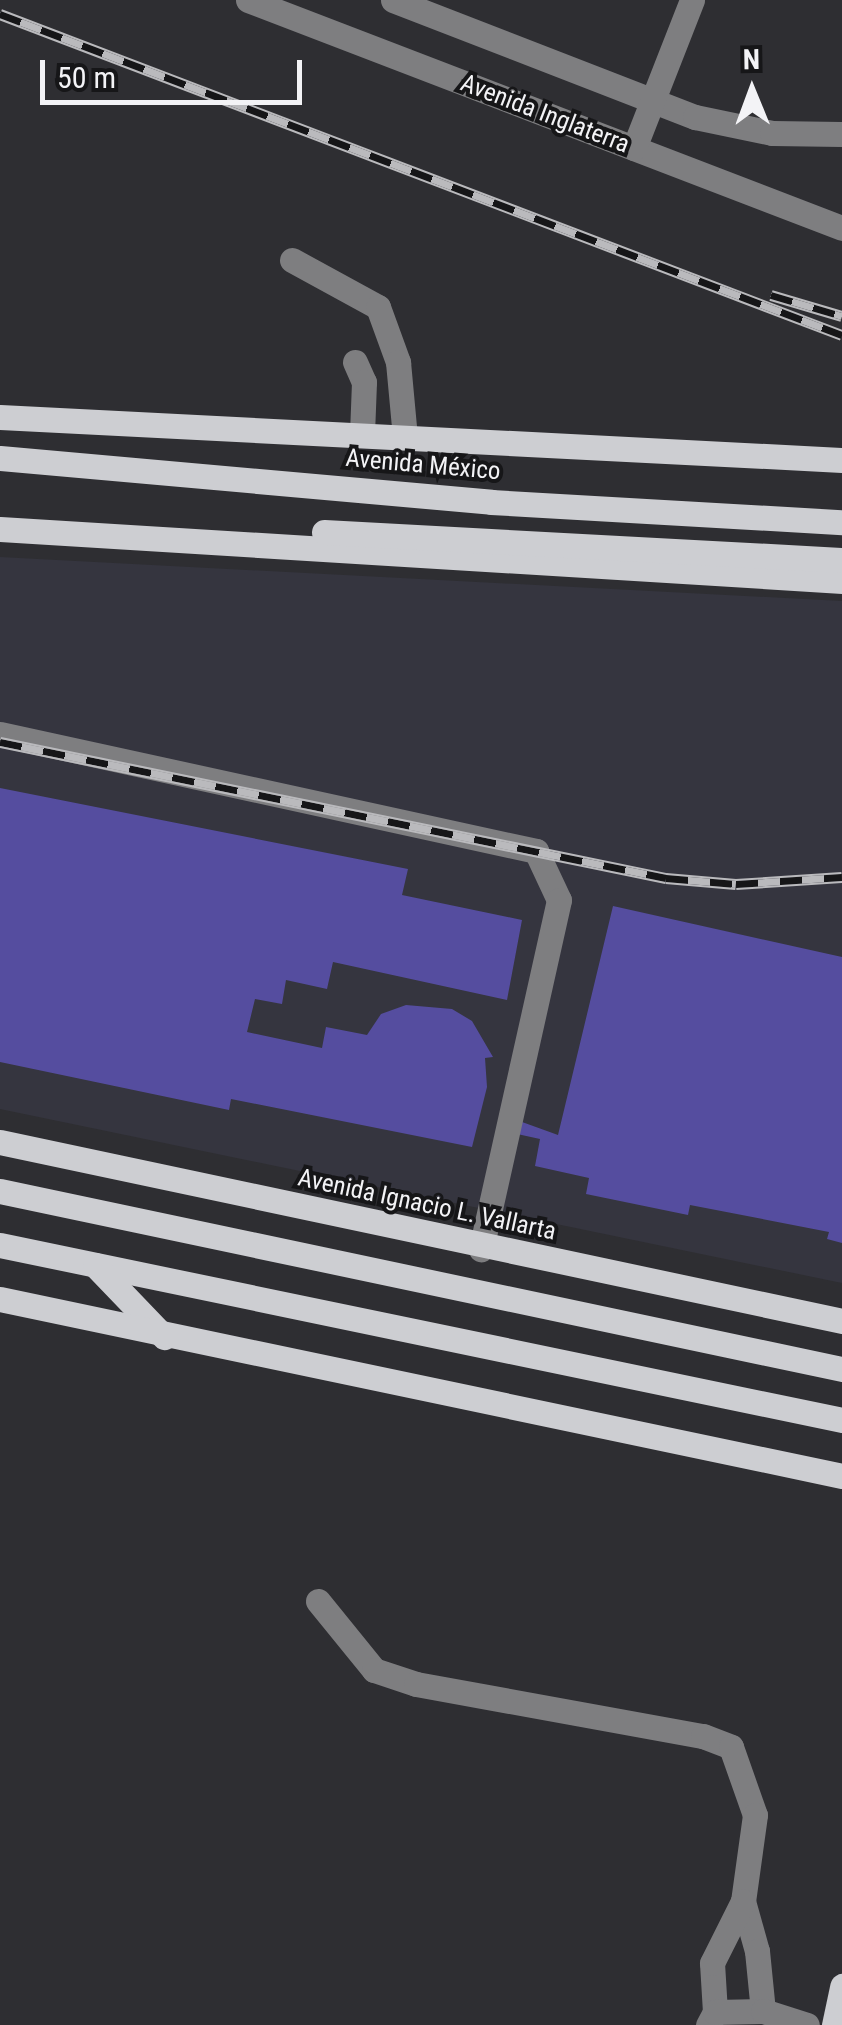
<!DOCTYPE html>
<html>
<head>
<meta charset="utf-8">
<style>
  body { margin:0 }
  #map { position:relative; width:842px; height:2025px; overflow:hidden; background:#2e2e32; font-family:"Roboto Condensed",sans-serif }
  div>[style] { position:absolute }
  .built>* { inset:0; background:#35353f }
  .building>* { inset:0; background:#554d9f }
  .minor>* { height:25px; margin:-12.5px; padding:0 12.5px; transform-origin:12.5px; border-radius:12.5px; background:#7e7e80 }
  .major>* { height:25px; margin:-12.5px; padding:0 12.5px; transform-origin:12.5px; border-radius:12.5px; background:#cdced2 }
  .rail>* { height:11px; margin-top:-5.5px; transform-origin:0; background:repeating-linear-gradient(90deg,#161618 0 22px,#bababd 0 44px); box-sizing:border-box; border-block:2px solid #bababd }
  span { translate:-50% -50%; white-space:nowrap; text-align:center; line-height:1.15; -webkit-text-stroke:8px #161618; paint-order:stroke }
  .street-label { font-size:25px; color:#f3f3f6 }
  .north { position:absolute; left:702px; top:40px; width:100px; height:100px; -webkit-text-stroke:8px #161618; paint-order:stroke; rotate:359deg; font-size:28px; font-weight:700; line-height:40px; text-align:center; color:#f3f3f6 }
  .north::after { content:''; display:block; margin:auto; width:35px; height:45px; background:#f3f3f6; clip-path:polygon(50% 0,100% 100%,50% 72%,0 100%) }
  .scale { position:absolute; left:40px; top:60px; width:262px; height:45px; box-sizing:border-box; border:5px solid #f3f3f6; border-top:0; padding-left:12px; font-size:30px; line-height:35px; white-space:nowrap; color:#f3f3f6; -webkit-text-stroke:8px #161618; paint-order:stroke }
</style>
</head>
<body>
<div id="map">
  <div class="built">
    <i style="clip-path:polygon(0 557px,842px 601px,842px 1283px,0 1109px)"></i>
  </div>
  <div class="building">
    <i style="clip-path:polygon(0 788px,408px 869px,402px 895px,522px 920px,507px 1000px,333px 962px,327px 989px,286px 980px,282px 1004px,255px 999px,247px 1032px,322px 1048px,326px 1027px,367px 1035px,381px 1014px,406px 1005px,452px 1009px,472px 1021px,493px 1057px,485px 1058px,487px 1087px,472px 1147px,231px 1099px,229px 1110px,0 1062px)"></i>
    <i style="clip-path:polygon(613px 906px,842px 957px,842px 1243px,827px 1239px,829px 1232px,690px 1205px,688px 1215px,586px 1194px,589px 1178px,535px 1166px,540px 1139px,508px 1132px,511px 1118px,558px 1135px)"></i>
  </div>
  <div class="minor">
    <i style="left:248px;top:0;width:636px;rotate:21deg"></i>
    <i style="left:393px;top:0;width:324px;rotate:21.2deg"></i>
    <i style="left:695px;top:117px;width:79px;rotate:11.7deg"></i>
    <i style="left:772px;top:133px;width:70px;rotate:0.8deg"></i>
    <i style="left:634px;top:148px;width:159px;rotate:-68.6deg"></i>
    <i style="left:292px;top:260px;width:98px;rotate:28.7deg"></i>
    <i style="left:378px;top:307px;width:59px;rotate:70deg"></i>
    <i style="left:398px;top:362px;width:75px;rotate:84.7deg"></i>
    <i style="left:355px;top:362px;width:22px;rotate:66deg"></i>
    <i style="left:364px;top:382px;width:53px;rotate:92.2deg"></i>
    <i style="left:0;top:734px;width:549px;rotate:12.31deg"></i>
    <i style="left:536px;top:851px;width:54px;rotate:64.9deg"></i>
    <i style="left:559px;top:900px;width:358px;rotate:102.6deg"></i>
    <i style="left:318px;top:1601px;width:89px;rotate:50.9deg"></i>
    <i style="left:374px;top:1670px;width:44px;rotate:18.4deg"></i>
    <i style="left:416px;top:1684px;width:292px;rotate:10.3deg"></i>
    <i style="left:703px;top:1736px;width:30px;rotate:21deg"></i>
    <i style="left:731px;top:1747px;width:72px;rotate:70.6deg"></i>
    <i style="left:755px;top:1815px;width:87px;rotate:97.9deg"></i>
    <i style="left:743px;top:1901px;width:52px;rotate:74.4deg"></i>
    <i style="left:757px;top:1951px;width:60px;rotate:84.3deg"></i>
    <i style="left:715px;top:2012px;width:49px;rotate:-93.5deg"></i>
    <i style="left:712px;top:1963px;width:69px;rotate:-63.4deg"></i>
    <i style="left:708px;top:2025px;width:15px;rotate:-62deg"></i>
    <i style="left:715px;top:2012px;width:48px;rotate:-1.2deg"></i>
    <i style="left:763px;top:2011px;width:46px;rotate:17.7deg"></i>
  </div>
  <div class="major">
    <i style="left:0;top:417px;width:843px;rotate:2.92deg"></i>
    <i style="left:0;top:458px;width:493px;rotate:5.1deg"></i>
    <i style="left:491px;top:502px;width:352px;rotate:3.3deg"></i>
    <i style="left:0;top:529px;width:844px;rotate:3.53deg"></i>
    <i style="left:324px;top:532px;width:519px;rotate:3.09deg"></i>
    <i style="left:0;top:1142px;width:861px;rotate:12deg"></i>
    <i style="left:0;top:1191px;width:861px;rotate:11.94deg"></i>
    <i style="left:0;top:1245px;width:860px;rotate:11.74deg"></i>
    <i style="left:95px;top:1265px;width:100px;rotate:46.2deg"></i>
    <i style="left:0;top:1299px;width:860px;rotate:11.87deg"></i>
    <i style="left:834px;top:2025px;width:40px;rotate:-78deg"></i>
  </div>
  <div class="rail">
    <i style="left:0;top:14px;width:901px;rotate:20.87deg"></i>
    <i style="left:771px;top:295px;width:74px;rotate:16.5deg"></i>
    <i style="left:0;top:742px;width:680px;rotate:11.54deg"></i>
    <i style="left:666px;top:878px;width:70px;rotate:4.9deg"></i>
    <i style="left:736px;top:884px;width:106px;rotate:-3.8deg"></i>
  </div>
  <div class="street-label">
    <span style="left:545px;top:114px;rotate:21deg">Avenida Inglaterra</span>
    <span style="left:423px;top:465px;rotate:5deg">Avenida México</span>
    <span style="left:427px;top:1205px;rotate:12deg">Avenida Ignacio L. Vallarta</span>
  </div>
  <div class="north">N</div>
  <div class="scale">50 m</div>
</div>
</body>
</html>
